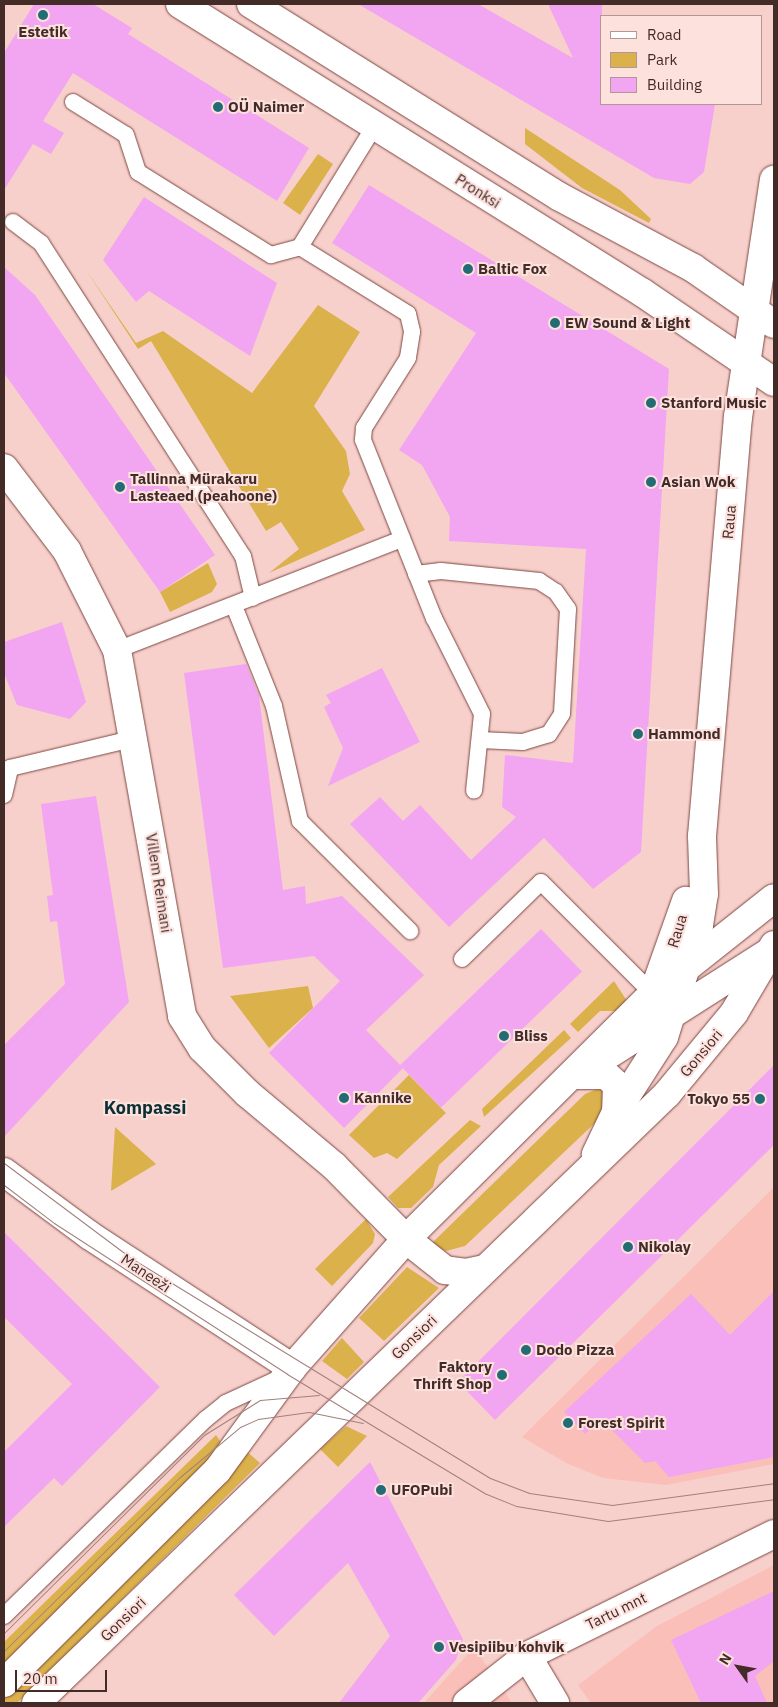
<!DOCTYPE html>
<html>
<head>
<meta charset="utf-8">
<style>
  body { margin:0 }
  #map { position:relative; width:778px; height:1707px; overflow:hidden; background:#f8d0cb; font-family:"IBM Plex Sans",sans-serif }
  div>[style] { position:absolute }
  .built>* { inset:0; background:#fabfb8 }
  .green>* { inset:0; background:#dab14b }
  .building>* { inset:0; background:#f2a5f1; transform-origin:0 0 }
  .roads { filter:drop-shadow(0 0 1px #7d4741) drop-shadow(0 0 1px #7d4741) }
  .service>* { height:16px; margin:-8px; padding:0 8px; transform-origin:8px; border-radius:8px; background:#fff }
  .minor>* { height:28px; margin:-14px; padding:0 14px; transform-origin:14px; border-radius:14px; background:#fff }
  .tertiary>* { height:28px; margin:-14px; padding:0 14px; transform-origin:14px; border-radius:14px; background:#fff }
  .secondary>* { height:28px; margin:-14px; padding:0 14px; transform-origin:14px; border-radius:14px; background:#fff }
  .tram>* { height:1px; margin:-0.5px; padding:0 0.5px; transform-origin:0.5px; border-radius:0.5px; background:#a1807c }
  .dots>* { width:14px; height:14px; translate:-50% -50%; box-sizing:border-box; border:2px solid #fce1dd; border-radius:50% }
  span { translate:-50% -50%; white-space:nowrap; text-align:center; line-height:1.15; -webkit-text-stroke:4px #fce1dd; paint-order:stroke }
  .poi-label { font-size:15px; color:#432b28; font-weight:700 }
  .left { translate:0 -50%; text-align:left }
  .right { translate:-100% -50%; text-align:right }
  .street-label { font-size:15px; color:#432b28 }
  .quarter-label { font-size:18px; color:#0c2f33; font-weight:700 }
  .frame { position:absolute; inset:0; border:5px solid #432b28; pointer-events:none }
  .legend { position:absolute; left:600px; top:15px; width:162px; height:90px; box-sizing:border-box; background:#fce1dd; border:1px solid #b29895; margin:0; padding:6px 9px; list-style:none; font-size:15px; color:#432b28 }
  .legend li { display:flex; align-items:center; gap:10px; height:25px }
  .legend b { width:25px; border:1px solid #b29895 }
  .north { position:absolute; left:713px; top:1642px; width:50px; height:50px; -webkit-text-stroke:4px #fce1dd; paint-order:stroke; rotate:302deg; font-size:14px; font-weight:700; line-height:20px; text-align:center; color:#432b28 }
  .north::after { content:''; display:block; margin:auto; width:18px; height:22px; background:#432b28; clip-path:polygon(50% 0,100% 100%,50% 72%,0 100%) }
  .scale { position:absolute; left:15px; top:1670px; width:92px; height:22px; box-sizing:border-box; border:2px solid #432b28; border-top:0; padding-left:6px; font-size:15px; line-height:18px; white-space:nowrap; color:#432b28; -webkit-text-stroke:4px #fce1dd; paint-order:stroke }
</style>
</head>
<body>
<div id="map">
  <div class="built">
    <i style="clip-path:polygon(774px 1187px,774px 1464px,666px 1485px,603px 1478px,566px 1463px,522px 1437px)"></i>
    <i style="clip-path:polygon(774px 1565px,774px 1703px,591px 1703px,578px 1685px,657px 1626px)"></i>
    <i style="clip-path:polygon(474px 1647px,512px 1703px,424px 1703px)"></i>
  </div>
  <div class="green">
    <i style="clip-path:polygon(525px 128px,620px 190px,651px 219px,649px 223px,582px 188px,525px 144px)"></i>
    <i style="clip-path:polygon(318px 154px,333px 164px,300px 215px,283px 203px)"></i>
    <i style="clip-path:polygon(84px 267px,136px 343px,163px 331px,252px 393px,318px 305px,360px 332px,314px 406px,346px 451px,350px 474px,342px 491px,365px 530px,269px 573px,299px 549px,281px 522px,266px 531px,151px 341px,138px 349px)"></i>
    <i style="clip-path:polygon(208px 563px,217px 584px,212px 592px,170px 612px,160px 592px)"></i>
    <i style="clip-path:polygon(614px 981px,627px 1001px,617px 1011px,600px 1011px,578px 1032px,570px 1024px)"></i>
    <i style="clip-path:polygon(308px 986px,313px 1008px,269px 1048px,230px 996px)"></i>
    <i style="clip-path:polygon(564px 1030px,571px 1038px,484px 1117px,482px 1109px)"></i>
    <i style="clip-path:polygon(409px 1075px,446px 1113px,397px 1159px,387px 1153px,374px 1158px,349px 1135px)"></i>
    <i style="clip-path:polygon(597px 1089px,605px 1092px,608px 1100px,597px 1121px,465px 1246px,446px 1251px,431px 1244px,585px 1094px)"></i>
    <i style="clip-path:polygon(470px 1120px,481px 1126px,439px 1165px,433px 1187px,411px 1208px,398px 1208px,388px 1197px)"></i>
    <i style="clip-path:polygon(115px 1127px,156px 1164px,111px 1191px)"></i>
    <i style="clip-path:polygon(366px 1219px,375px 1234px,373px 1243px,332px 1286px,315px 1269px)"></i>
    <i style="clip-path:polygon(407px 1267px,439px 1288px,384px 1341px,359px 1318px)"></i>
    <i style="clip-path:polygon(342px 1338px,364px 1362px,347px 1379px,322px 1361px)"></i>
    <i style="clip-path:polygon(346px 1426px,367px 1436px,338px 1467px,320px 1449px)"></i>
    <i style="clip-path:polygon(216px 1435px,222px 1444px,209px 1465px,4px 1670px,4px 1642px)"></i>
    <i style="clip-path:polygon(245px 1450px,260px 1463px,17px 1703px,4px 1703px,4px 1696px,229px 1473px)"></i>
  </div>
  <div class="building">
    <i style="clip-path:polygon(34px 4px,93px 4px,132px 28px,128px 34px,309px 148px,277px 201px,73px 73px,43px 121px,64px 133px,51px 154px,33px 144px,4px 190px,4px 53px)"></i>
    <i style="clip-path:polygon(358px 4px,478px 4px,573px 58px,548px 4px,602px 4px,602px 104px,715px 104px,704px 172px,690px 184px,654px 178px)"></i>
    <i style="clip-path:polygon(369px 185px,669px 369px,641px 852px,593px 889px,544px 838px,449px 927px,350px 824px,380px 797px,403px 821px,420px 805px,471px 860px,516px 817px,502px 807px,505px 755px,573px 763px,586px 549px,449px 541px,450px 517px,422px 465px,399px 450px,476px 333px,332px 243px)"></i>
    <i style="clip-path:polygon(144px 197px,277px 283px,250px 356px,149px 291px,136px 302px,103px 260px)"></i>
    <i style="clip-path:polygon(4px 267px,35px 295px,215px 555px,160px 592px,4px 373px)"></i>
    <i style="clip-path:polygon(62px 622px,86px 702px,70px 719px,17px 705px,4px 673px,4px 642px)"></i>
    <i style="clip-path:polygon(246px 664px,259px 696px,283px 890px,305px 886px,306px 904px,342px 896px,424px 975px,366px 1030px,403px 1068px,344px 1128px,269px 1053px,340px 981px,314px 956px,223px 968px,184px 673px)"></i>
    <i style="clip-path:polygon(382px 668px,420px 742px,328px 786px,343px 748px,324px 707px,331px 703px,326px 695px)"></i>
    <i style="clip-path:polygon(96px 796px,129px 1002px,4px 1137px,4px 1045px,65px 984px,57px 921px,50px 922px,47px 896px,53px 895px,41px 804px)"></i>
    <i style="left:541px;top:929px;width:59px;height:196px;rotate:46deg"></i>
    <i style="clip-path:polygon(774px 1065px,774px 1145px,495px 1420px,458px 1382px)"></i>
    <i style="clip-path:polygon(4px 1232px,160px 1387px,62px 1486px,54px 1478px,4px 1527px,4px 1452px,72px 1384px,4px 1317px)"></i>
    <i style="clip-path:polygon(774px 1291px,774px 1457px,669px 1477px,655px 1461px,645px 1463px,601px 1419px,585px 1434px,564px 1412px,691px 1294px,730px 1335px)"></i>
    <i style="clip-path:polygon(370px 1462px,463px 1639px,456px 1660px,418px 1703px,339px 1703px,390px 1636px,348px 1563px,274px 1636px,234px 1595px)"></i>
    <i style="clip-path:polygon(774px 1591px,774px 1661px,755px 1676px,767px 1703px,701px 1703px,671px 1640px)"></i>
  </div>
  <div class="roads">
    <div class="service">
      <i style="left:73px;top:102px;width:62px;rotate:31.9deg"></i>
      <i style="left:126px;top:135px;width:39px;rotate:72deg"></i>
      <i style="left:138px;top:172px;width:157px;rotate:32deg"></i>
      <i style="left:271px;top:255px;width:30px;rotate:-15deg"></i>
      <i style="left:374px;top:127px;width:141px;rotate:121.7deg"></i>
      <i style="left:300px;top:247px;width:127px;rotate:31.8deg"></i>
      <i style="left:408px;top:314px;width:18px;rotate:77deg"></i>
      <i style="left:412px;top:332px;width:26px;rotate:99deg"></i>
      <i style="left:408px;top:358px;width:83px;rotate:122.2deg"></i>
      <i style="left:364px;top:428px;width:12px;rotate:95deg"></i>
      <i style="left:363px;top:440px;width:192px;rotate:68.3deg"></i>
      <i style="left:434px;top:618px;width:107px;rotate:63.4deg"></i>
      <i style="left:482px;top:714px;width:77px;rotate:95.9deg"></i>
      <i style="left:13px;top:222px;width:35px;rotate:37deg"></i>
      <i style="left:41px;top:243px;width:373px;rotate:57.2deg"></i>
      <i style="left:243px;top:556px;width:43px;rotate:76.6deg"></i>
      <i style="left:416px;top:574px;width:25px;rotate:-7deg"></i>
      <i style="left:441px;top:571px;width:99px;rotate:5.8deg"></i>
      <i style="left:539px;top:581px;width:20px;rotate:33deg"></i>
      <i style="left:556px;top:592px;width:21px;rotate:55deg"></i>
      <i style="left:568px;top:609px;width:105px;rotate:93.3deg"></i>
      <i style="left:562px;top:714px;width:24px;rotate:123deg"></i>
      <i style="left:549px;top:734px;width:27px;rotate:163deg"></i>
      <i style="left:523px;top:742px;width:43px;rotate:-177.3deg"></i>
      <i style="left:234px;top:606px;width:108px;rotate:68.2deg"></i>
      <i style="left:274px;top:706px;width:118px;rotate:77.3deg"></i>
      <i style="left:300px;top:821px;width:156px;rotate:45deg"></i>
      <i style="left:117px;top:650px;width:306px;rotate:-21.3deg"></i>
      <i style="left:4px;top:795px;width:28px;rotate:-77deg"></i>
      <i style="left:10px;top:768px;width:130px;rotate:-13.4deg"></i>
      <i style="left:462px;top:959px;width:110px;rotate:-44.3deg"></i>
      <i style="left:541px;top:882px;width:158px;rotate:45deg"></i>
      <i style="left:4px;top:1616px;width:282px;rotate:-44.3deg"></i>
      <i style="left:206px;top:1419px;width:26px;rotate:-39deg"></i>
      <i style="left:226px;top:1403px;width:62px;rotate:-24.9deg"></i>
    </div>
    <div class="minor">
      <i style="left:4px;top:468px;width:104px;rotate:52.8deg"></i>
      <i style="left:67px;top:551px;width:111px;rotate:63.2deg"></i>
      <i style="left:117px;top:650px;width:372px;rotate:79.9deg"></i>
      <i style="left:182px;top:1016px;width:38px;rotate:58deg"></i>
      <i style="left:202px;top:1048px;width:64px;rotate:45deg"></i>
      <i style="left:247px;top:1093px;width:114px;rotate:40deg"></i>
      <i style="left:334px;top:1166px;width:103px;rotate:45.4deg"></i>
      <i style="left:527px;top:1656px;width:55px;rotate:59.2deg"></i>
      <i style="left:467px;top:1703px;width:76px;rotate:-38.1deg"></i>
      <i style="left:527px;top:1656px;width:275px;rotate:-26.3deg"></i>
    </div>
    <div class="tertiary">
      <i style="left:653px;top:994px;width:99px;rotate:-70.5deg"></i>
      <i style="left:616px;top:1112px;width:89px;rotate:-57.4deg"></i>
      <i style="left:664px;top:1037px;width:117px;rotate:-72.6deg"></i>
      <i style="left:699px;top:925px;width:31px;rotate:-81deg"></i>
      <i style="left:704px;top:894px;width:58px;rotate:-92deg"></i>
      <i style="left:702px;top:836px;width:421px;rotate:-85.1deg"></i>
      <i style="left:738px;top:417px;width:240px;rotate:-81.4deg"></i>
      <i style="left:4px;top:1172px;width:106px;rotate:36.5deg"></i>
      <i style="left:89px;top:1235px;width:243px;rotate:33.2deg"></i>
    </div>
    <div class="secondary">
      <i style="left:180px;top:4px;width:546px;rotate:31.97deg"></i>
      <i style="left:643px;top:293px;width:158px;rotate:34.2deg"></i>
      <i style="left:251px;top:4px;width:364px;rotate:32deg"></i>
      <i style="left:560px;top:197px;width:151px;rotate:28.1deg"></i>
      <i style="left:693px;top:268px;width:98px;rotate:34.7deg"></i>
      <i style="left:611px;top:1053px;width:186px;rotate:-32.5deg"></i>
      <i style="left:576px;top:1075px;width:30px"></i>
      <i style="left:606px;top:1075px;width:15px;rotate:42deg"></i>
      <i style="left:617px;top:1085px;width:27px;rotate:92deg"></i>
      <i style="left:616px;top:1112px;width:47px;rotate:115.5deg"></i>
      <i style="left:406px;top:1239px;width:50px;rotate:38.5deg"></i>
      <i style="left:445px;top:1270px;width:21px;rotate:8deg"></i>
      <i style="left:466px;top:1273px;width:19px;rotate:-12deg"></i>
      <i style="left:4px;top:1683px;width:301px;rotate:-44.9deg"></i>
      <i style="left:217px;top:1471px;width:127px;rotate:-53.9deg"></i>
      <i style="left:292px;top:1368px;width:172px;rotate:-48.5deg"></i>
      <i style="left:406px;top:1239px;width:348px;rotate:-44.8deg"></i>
      <i style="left:653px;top:994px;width:154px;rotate:-38.4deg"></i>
      <i style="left:36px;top:1703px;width:877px;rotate:-43.98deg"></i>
      <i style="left:667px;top:1094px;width:105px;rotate:-50.4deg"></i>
      <i style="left:734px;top:1013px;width:79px;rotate:-59.5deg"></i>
    </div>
  </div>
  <div class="tram">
    <i style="left:4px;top:1163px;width:159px;rotate:36.8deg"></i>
    <i style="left:131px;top:1258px;width:421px;rotate:31.5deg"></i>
    <i style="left:490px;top:1478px;width:42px;rotate:21deg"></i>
    <i style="left:529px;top:1493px;width:84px;rotate:8.2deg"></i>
    <i style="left:612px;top:1505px;width:163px;rotate:-7.7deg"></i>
    <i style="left:4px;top:1185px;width:63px;rotate:37.2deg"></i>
    <i style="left:54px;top:1223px;width:278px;rotate:32.9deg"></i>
    <i style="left:287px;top:1374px;width:230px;rotate:31.1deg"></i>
    <i style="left:484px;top:1493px;width:35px;rotate:22deg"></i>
    <i style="left:516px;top:1506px;width:93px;rotate:9.3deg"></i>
    <i style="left:608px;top:1521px;width:167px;rotate:-7.5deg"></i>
    <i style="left:4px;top:1633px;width:281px;rotate:-44.7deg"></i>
    <i style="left:204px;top:1435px;width:66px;rotate:-32deg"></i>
    <i style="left:260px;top:1400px;width:59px;rotate:-4.8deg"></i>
    <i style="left:4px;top:1651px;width:247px;rotate:-44.7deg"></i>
    <i style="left:180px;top:1477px;width:78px;rotate:-39.8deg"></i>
    <i style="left:240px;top:1427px;width:20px;rotate:-24deg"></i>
    <i style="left:258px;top:1419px;width:51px;rotate:-7.8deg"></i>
    <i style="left:309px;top:1412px;width:55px;rotate:11.5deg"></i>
  </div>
  <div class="dots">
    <i style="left:43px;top:15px;background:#236c76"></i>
    <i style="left:218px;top:107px;background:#236c76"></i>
    <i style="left:468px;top:269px;background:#236c76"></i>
    <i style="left:555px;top:323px;background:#236c76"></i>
    <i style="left:651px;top:403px;background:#236c76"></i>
    <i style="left:651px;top:482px;background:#236c76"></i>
    <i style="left:120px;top:487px;background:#236c76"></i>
    <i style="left:638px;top:734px;background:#236c76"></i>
    <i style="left:504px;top:1036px;background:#236c76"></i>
    <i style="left:344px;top:1098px;background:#236c76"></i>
    <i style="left:760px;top:1099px;background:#236c76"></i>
    <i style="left:628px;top:1247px;background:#236c76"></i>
    <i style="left:526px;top:1350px;background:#236c76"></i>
    <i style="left:502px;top:1375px;background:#236c76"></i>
    <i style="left:568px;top:1423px;background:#236c76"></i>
    <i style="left:381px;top:1490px;background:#236c76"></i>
    <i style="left:439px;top:1647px;background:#236c76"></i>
  </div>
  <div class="poi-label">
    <span style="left:43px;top:32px">Estetik</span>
    <span class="left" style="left:228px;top:107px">OÜ Naimer</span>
    <span class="left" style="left:478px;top:269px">Baltic Fox</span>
    <span class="left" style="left:565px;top:323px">EW Sound &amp; Light</span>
    <span class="left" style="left:661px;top:403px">Stanford Music</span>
    <span class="left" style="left:130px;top:487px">Tallinna Mürakaru<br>Lasteaed (peahoone)</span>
    <span class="left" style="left:661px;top:482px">Asian Wok</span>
    <span class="left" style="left:648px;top:734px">Hammond</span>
    <span class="left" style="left:514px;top:1036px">Bliss</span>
    <span class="left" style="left:354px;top:1098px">Kannike</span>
    <span class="right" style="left:750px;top:1099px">Tokyo 55</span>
    <span class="left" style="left:638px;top:1247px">Nikolay</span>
    <span class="left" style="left:536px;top:1350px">Dodo Pizza</span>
    <span class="right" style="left:492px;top:1375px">Faktory<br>Thrift Shop</span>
    <span class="left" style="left:578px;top:1423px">Forest Spirit</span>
    <span class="left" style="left:391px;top:1490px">UFOPubi</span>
    <span class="left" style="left:449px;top:1647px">Vesipiibu kohvik</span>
  </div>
  <div class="street-label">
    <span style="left:478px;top:191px;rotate:32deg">Pronksi</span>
    <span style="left:729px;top:522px;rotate:-85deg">Raua</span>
    <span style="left:159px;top:883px;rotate:81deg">Villem Reimani</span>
    <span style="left:677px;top:931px;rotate:-73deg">Raua</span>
    <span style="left:701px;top:1053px;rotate:-50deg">Gonsiori</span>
    <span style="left:146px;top:1273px;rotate:34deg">Maneeži</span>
    <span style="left:414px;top:1337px;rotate:-44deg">Gonsiori</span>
    <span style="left:616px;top:1611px;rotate:-26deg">Tartu mnt</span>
    <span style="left:123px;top:1619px;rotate:-44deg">Gonsiori</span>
  </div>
  <div class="quarter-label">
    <span style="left:145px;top:1108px">Kompassi</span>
  </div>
  <div class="frame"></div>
  <ul class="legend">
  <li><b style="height:6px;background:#fff"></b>Road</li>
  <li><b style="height:14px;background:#dab14b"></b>Park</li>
  <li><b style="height:14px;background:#f2a5f1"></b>Building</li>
  </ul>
  <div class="north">N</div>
  <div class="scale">20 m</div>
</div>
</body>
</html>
